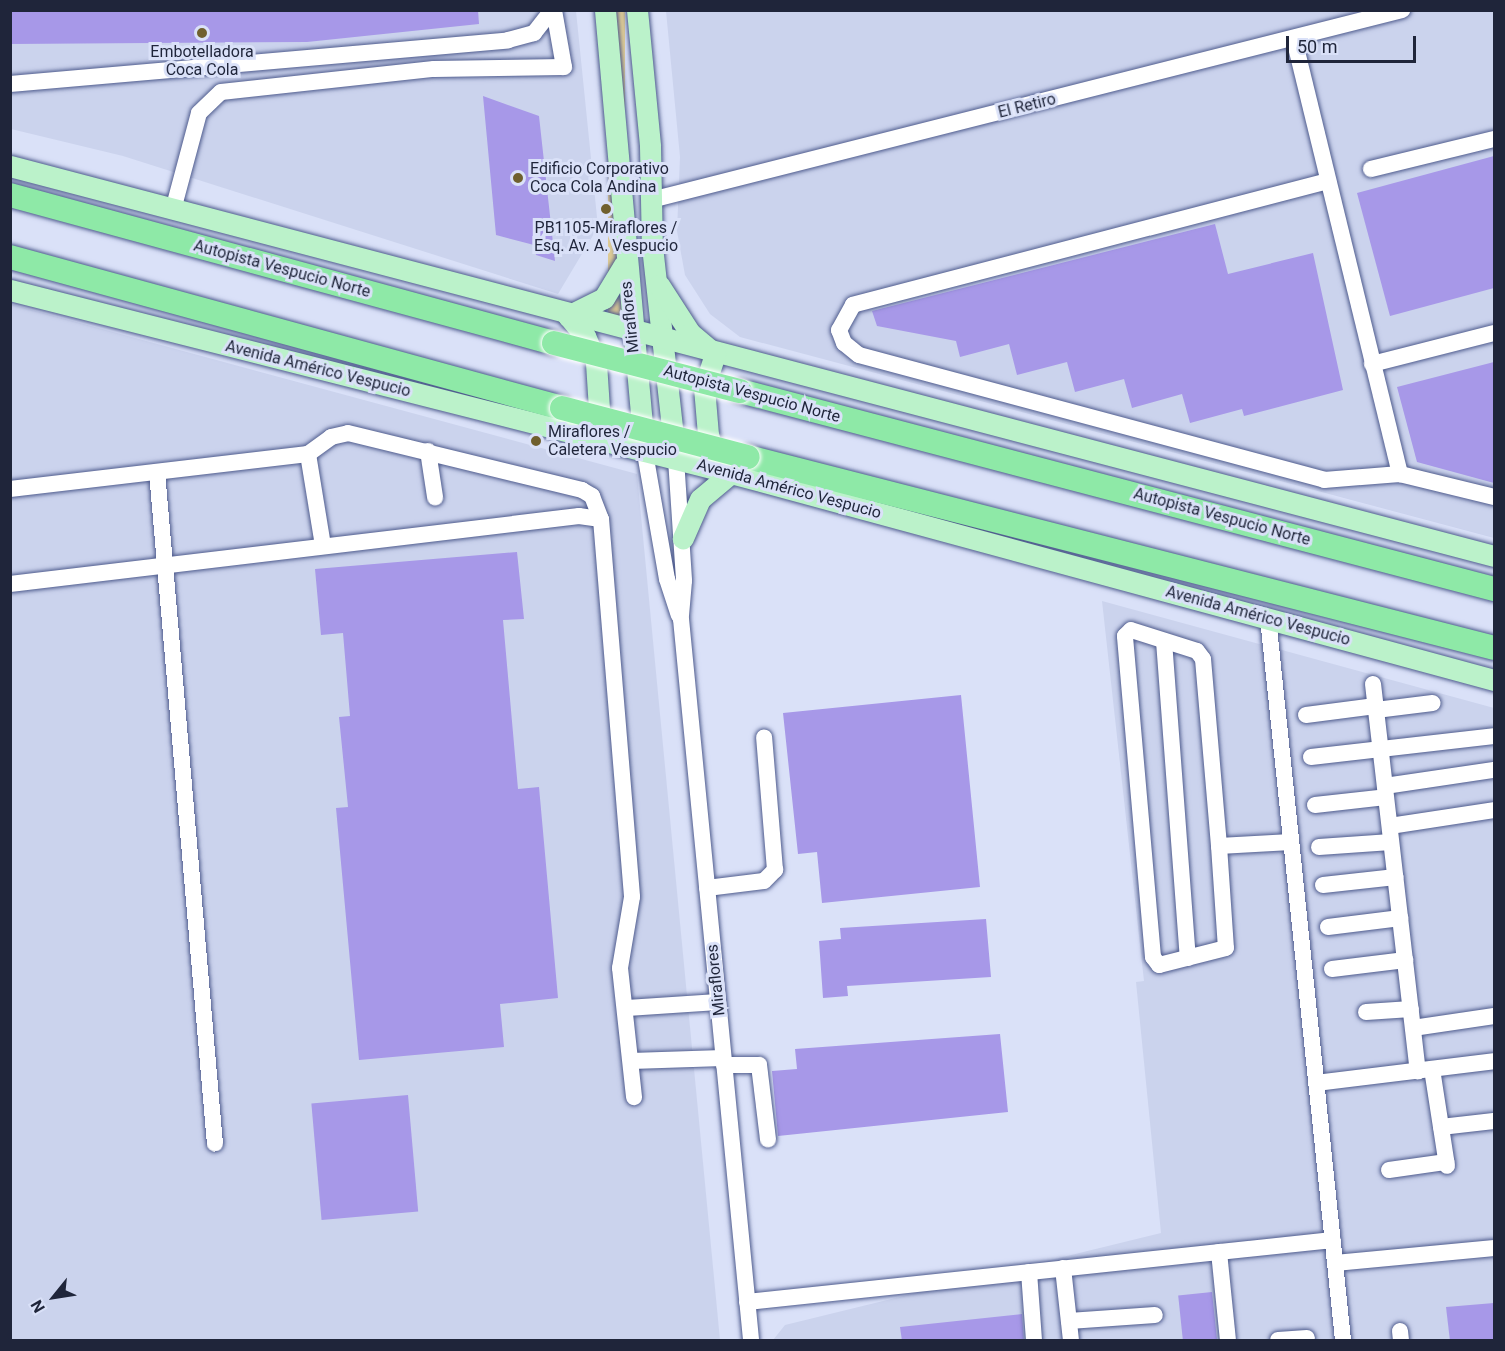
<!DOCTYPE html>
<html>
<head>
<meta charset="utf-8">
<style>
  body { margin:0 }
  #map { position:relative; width:1505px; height:1351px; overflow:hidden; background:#dae1f8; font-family:Roboto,sans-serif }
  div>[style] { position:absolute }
  .built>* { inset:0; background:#cbd3ed }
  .green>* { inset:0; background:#dfcc95; transform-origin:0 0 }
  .building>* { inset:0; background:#a798e8; transform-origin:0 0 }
  .roads { filter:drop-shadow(0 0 2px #4e5b8d) drop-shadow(0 0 2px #4e5b8d) }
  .minor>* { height:16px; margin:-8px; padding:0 8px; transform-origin:8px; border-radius:8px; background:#fff }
  .major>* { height:21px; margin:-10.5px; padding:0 10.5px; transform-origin:10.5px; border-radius:10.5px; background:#bbf2ca }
  .highway>* { height:24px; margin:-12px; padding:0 12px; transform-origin:12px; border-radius:12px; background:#8ee9a7 }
  .bridges { filter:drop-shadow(0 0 2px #fff) drop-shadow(0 0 2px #fff) }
  .highway-bridge>* { height:24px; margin:-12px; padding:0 12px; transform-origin:12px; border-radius:12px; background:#8ee9a7 }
  .dots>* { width:16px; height:16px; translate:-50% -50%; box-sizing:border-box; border:3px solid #dae1f8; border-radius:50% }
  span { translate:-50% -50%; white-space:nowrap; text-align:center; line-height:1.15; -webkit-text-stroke:6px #dae1f8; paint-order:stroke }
  .poi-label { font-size:16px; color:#1f253a }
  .left { translate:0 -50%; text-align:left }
  .street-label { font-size:16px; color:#1f253a }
  .frame { position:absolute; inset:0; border:12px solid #1f253a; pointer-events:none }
  .north { position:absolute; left:24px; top:1267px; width:60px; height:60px; -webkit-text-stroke:4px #dae1f8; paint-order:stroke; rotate:240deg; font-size:16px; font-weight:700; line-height:24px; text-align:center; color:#1f253a }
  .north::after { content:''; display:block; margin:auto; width:21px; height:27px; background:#1f253a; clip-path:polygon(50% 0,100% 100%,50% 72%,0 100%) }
  .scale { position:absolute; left:1286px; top:36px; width:130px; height:27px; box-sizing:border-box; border:3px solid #1f253a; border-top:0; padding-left:8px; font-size:18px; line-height:21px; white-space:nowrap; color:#1f253a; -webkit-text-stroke:4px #dae1f8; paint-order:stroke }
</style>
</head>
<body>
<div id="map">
  <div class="built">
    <i style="clip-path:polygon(11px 11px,576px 11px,598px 227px,558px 294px,123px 156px,11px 129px)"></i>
    <i style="clip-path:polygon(666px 11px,1494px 11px,1494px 538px,740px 337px,710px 314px,685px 275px,677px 231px,680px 157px)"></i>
    <i style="clip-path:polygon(10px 304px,637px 474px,720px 1340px,11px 1340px)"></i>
    <i style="clip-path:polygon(1102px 601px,1494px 708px,1494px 1340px,773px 1340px,785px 1325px,1161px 1233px,1136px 982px,1144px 981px)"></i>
  </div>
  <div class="green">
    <i style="left:608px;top:11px;width:17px;height:314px"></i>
  </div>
  <div class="building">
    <i style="clip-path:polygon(10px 10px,478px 10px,479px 24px,307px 42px,10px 44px)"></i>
    <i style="clip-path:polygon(483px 96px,539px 116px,555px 261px,536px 255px,534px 245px,496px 235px)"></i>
    <i style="clip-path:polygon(1494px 156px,1494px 288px,1390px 316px,1357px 193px)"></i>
    <i style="clip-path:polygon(1215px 224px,1228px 274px,1313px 253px,1343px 390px,1244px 416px,1242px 409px,1190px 423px,1182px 394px,1132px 408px,1124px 379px,1075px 392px,1067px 362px,1017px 375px,1009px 344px,960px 357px,956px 341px,877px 326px,872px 311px)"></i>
    <i style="clip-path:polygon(1494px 362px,1494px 483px,1417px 462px,1397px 387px)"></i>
    <i style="clip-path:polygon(517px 552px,524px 619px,503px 620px,518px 789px,539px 787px,558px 998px,500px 1004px,504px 1047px,359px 1060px,336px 808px,348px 807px,339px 717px,350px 716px,343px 633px,321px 635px,315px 569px)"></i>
    <i style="clip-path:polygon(961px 695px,980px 887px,822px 903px,817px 852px,798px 854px,783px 713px)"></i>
    <i style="clip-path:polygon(986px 919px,991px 977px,847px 986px,848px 996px,823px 998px,819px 941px,841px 939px,840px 928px)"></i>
    <i style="clip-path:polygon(1000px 1034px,1008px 1112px,778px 1136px,772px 1071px,797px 1069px,795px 1049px)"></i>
    <i style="left:408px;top:1095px;width:117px;height:97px;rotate:85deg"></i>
    <i style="left:1212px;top:1292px;width:49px;height:34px;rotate:84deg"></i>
    <i style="clip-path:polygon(1494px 1303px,1494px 1341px,1450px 1341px,1446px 1307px)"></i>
    <i style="clip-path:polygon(1022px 1314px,1024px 1341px,902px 1341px,900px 1327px)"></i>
  </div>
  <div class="roads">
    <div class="minor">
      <i style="left:1294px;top:39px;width:448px;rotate:76.3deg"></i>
      <i style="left:10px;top:84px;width:500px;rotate:-5deg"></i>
      <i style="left:508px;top:40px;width:27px;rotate:-15deg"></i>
      <i style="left:534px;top:33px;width:29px;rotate:-52deg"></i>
      <i style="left:1371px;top:169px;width:127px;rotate:-13.7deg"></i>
      <i style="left:1328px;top:181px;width:491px;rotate:165.4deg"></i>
      <i style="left:853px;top:305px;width:29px;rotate:119deg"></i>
      <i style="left:839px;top:330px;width:14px;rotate:69deg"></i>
      <i style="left:844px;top:343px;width:19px;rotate:39deg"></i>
      <i style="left:859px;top:355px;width:482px;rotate:15deg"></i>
      <i style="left:1324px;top:480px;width:76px;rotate:-4.5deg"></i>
      <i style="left:1400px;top:474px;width:97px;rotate:13.7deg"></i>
      <i style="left:651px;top:200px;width:775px;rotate:-14.2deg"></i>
      <i style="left:173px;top:210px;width:100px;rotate:-75deg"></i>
      <i style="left:199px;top:113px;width:30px;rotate:-44deg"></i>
      <i style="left:221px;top:92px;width:214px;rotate:-6.2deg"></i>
      <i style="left:434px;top:69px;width:130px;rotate:-0.9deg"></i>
      <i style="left:564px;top:67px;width:58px;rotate:-100deg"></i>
      <i style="left:1372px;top:364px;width:126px;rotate:-14.3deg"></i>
      <i style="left:428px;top:451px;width:47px;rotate:81.3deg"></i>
      <i style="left:645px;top:453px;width:128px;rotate:80.1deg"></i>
      <i style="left:667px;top:579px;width:38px;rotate:72deg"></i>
      <i style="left:308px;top:454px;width:93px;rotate:80.7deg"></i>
      <i style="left:676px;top:459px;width:122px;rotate:86.2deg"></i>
      <i style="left:684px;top:581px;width:38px;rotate:95deg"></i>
      <i style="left:681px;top:619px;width:724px;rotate:84.45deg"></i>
      <i style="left:157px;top:472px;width:674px;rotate:85.07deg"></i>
      <i style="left:10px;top:489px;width:300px;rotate:-6.7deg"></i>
      <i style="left:308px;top:454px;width:29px;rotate:-36deg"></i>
      <i style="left:331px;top:437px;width:17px;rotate:-13deg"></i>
      <i style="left:348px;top:433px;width:241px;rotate:13.7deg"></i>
      <i style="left:582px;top:490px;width:12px;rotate:31deg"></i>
      <i style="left:592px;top:496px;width:25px;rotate:69deg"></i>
      <i style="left:10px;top:584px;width:573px;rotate:-6.81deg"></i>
      <i style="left:579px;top:516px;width:22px;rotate:8deg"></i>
      <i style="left:601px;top:519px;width:379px;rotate:85.3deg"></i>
      <i style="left:632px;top:897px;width:72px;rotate:99.6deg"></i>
      <i style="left:620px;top:968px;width:130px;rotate:83.8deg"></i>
      <i style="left:1268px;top:618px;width:726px;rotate:84.07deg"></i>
      <i style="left:1131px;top:630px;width:69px;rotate:17.7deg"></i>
      <i style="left:1197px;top:651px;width:10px;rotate:53deg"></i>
      <i style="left:1203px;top:659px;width:188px;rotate:85.1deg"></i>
      <i style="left:1219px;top:846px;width:102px;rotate:86.1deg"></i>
      <i style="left:1226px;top:948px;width:69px;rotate:165.8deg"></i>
      <i style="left:1159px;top:965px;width:10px;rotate:-127deg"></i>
      <i style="left:1153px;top:957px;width:322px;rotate:-95deg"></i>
      <i style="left:1125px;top:636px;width:8px;rotate:-45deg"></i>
      <i style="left:1164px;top:641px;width:318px;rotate:85.7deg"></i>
      <i style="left:1373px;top:684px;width:390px;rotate:83.4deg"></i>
      <i style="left:1376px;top:710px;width:57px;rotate:-7deg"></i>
      <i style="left:1306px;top:715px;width:70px;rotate:-7.4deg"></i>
      <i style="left:1311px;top:757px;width:184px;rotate:-6.5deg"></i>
      <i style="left:1385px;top:786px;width:110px;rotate:-8.4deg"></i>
      <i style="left:1315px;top:805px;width:71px;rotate:-6.4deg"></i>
      <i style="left:1390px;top:826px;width:105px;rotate:-8.7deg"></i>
      <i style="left:1219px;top:846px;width:72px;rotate:-3.2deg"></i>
      <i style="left:1319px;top:847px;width:72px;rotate:-4deg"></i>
      <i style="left:1323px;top:885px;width:73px;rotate:-6.3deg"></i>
      <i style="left:707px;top:888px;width:57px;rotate:-7deg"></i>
      <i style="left:764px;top:881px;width:16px;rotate:-45deg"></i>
      <i style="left:775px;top:870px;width:133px;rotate:-94.7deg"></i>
      <i style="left:1328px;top:927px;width:73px;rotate:-7.1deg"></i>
      <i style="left:1332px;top:969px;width:74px;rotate:-7deg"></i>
      <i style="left:627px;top:1008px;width:91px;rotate:-3.8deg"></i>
      <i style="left:1366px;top:1012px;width:45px;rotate:-3.8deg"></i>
      <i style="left:1413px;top:1028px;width:82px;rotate:-8.4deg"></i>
      <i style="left:631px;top:1061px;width:92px;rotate:-1.9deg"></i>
      <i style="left:724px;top:1065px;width:35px"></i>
      <i style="left:759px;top:1065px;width:75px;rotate:83.1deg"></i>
      <i style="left:1432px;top:1069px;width:98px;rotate:81.2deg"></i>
      <i style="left:1316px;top:1083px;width:179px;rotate:-7deg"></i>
      <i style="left:1441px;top:1127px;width:53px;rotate:-6.5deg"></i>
      <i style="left:1389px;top:1170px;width:58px;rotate:-8deg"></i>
      <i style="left:1219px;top:1252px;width:88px;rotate:84.2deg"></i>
      <i style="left:1335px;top:1263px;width:160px;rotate:-5.4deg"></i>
      <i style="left:1063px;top:1268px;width:72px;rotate:83.7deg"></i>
      <i style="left:1029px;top:1272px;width:68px;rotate:85.8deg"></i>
      <i style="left:747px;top:1302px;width:589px;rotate:-6.04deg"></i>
      <i style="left:1069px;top:1321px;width:86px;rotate:-4deg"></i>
      <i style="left:1400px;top:1331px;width:9px;rotate:84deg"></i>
      <i style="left:1278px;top:1340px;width:29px;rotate:-4deg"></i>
    </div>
    <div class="major">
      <i style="left:605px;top:10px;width:435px;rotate:84.9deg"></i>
      <i style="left:637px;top:10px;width:137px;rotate:84.5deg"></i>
      <i style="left:650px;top:146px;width:100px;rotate:88.9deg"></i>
      <i style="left:652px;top:246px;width:208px;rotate:83.7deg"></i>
      <i style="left:10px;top:166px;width:1534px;rotate:14.72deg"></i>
      <i style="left:659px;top:285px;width:57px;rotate:57.1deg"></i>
      <i style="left:690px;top:333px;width:33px;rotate:40deg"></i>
      <i style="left:715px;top:354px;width:35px;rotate:108deg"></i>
      <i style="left:704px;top:387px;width:48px;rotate:85.2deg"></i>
      <i style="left:708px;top:435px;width:21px;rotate:71deg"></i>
      <i style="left:715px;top:455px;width:24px;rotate:48deg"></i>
      <i style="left:731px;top:473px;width:40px;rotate:140deg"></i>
      <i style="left:700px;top:499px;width:43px;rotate:113.6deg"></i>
      <i style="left:10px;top:290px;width:744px;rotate:14.24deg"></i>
      <i style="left:731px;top:473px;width:791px;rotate:15.18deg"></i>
      <i style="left:591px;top:432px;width:24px;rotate:-71deg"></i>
      <i style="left:599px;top:409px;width:47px;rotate:-93.7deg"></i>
      <i style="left:596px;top:362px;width:28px;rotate:-113deg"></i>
      <i style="left:585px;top:336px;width:26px;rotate:-130deg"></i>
      <i style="left:568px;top:316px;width:40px;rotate:-26.6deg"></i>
      <i style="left:604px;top:298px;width:39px;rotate:-59deg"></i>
    </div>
    <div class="highway">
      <i style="left:10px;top:195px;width:564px;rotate:15.22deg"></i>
      <i style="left:10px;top:257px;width:572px;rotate:15.3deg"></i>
      <i style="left:740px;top:391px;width:780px;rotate:14.71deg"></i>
      <i style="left:748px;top:457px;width:770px;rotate:14.36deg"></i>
    </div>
  </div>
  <div class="bridges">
    <div class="highway-bridge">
      <i style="left:554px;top:343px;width:192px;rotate:14.5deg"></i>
      <i style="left:562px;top:408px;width:192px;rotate:14.8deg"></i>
    </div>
  </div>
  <div class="dots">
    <i style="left:202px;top:33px;background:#70602e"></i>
    <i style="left:518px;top:178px;background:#70602e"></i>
    <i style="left:606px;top:209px;background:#70602e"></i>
    <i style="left:536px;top:441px;background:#70602e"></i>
  </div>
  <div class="poi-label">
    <span style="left:202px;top:61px">Embotelladora<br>Coca Cola</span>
    <span class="left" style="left:530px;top:178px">Edificio Corporativo<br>Coca Cola Andina</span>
    <span style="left:606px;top:237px">PB1105-Miraflores /<br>Esq. Av. A. Vespucio</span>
    <span class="left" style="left:548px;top:441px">Miraflores /<br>Caletera Vespucio</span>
  </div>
  <div class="street-label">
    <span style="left:1027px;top:106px;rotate:-14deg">El Retiro</span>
    <span style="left:282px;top:269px;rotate:15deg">Autopista Vespucio Norte</span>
    <span style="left:630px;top:317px;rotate:-96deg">Miraflores</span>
    <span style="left:318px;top:369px;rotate:14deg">Avenida Américo Vespucio</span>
    <span style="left:752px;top:394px;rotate:15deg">Autopista Vespucio Norte</span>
    <span style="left:789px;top:489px;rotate:15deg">Avenida Américo Vespucio</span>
    <span style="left:1222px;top:517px;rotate:15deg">Autopista Vespucio Norte</span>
    <span style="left:1258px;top:616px;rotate:15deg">Avenida Américo Vespucio</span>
    <span style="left:716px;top:980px;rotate:-96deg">Miraflores</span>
  </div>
  <div class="frame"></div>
  <div class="north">N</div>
  <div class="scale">50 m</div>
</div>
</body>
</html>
